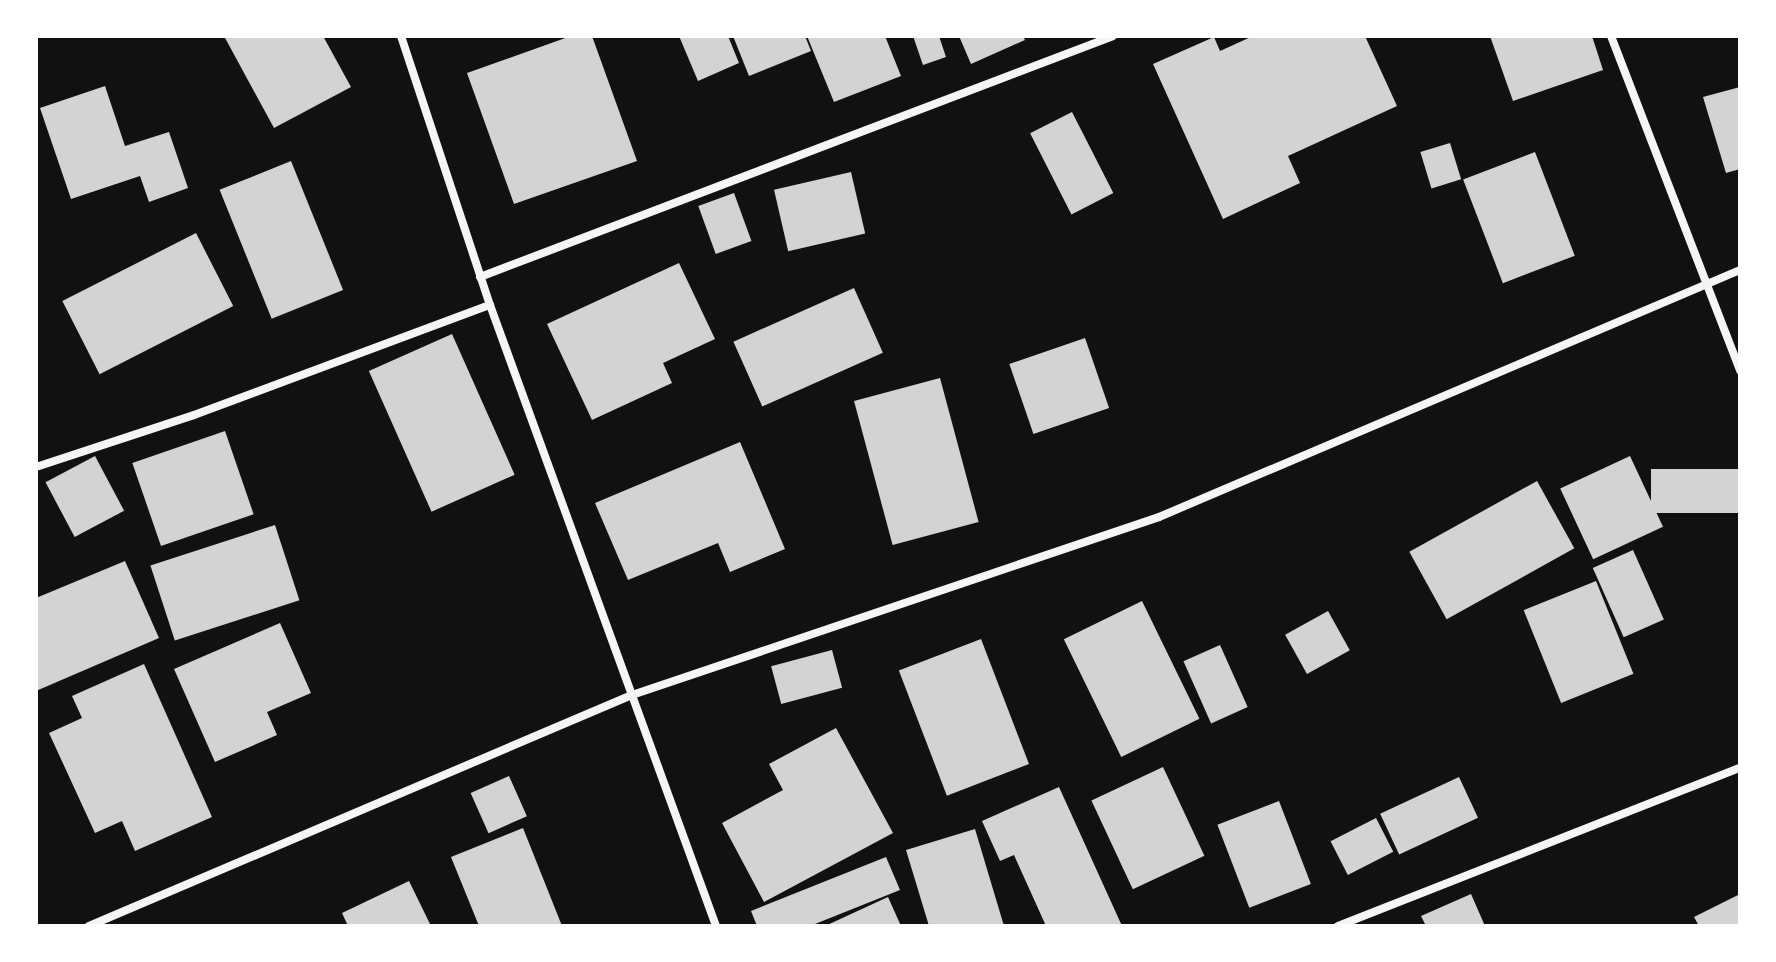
<!DOCTYPE html>
<html>
<head>
<meta charset="utf-8">
<style>
  body { margin:0 }
  #map { position:relative; width:1776px; height:962px; overflow:hidden; background:#111; font-family:Roboto,sans-serif }
  div>[style] { position:absolute }
  .building>* { inset:0; background:#d3d3d3; transform-origin:0 0 }
  .minor>* { height:8px; margin:-4px; padding:0 4px; transform-origin:4px; border-radius:4px; background:#f5f5f5 }
  span { translate:-50% -50%; white-space:nowrap; text-align:center; line-height:1.15; -webkit-text-stroke:6px #fff; paint-order:stroke }
  .frame { position:absolute; inset:0; border:38px solid #fff; pointer-events:none }
</style>
</head>
<body>
<div id="map">
  <div class="building">
    <i style="clip-path:polygon(224px 36px,323px 36px,351px 87px,274px 128px)"></i>
    <i style="clip-path:polygon(571px 36px,592px 36px,637px 161px,514px 204px,467px 73px)"></i>
    <i style="clip-path:polygon(679px 36px,728px 36px,739px 63px,698px 81px)"></i>
    <i style="clip-path:polygon(733px 36px,805px 36px,811px 51px,749px 76px)"></i>
    <i style="clip-path:polygon(807px 36px,885px 36px,901px 76px,834px 102px)"></i>
    <i style="clip-path:polygon(913px 36px,939px 36px,946px 57px,923px 65px)"></i>
    <i style="clip-path:polygon(959px 36px,1023px 36px,1025px 40px,971px 64px)"></i>
    <i style="clip-path:polygon(1253px 36px,1365px 36px,1397px 106px,1288px 156px,1300px 183px,1223px 219px,1153px 64px,1214px 37px,1220px 51px)"></i>
    <i style="clip-path:polygon(1490px 36px,1592px 36px,1603px 70px,1513px 101px)"></i>
    <i style="clip-path:polygon(105px 86px,125px 146px,169px 132px,188px 188px,149px 202px,140px 176px,71px 199px,40px 108px)"></i>
    <i style="clip-path:polygon(1740px 87px,1740px 169px,1726px 173px,1703px 97px)"></i>
    <i style="left:1072px;top:112px;width:91px;height:47px;rotate:63deg"></i>
    <i style="left:1450px;top:143px;width:38px;height:31px;rotate:73deg"></i>
    <i style="left:1535px;top:152px;width:111px;height:77px;rotate:69deg"></i>
    <i style="left:291px;top:161px;width:139px;height:77px;rotate:68deg"></i>
    <i style="left:851px;top:172px;width:63px;height:79px;rotate:77deg"></i>
    <i style="left:734px;top:193px;width:51px;height:38px;rotate:70deg"></i>
    <i style="left:196px;top:233px;width:82px;height:150px;rotate:63deg"></i>
    <i style="clip-path:polygon(679px 263px,715px 339px,663px 363px,672px 383px,592px 420px,547px 324px)"></i>
    <i style="left:854px;top:288px;width:71px;height:132px;rotate:66deg"></i>
    <i style="left:452px;top:334px;width:154px;height:91px;rotate:66deg"></i>
    <i style="left:1085px;top:338px;width:74px;height:80px;rotate:71deg"></i>
    <i style="left:940px;top:378px;width:149px;height:89px;rotate:75deg"></i>
    <i style="left:225px;top:431px;width:88px;height:98px;rotate:71deg"></i>
    <i style="clip-path:polygon(740px 442px,785px 549px,730px 572px,718px 543px,628px 580px,595px 503px)"></i>
    <i style="left:95px;top:456px;width:62px;height:56px;rotate:62deg"></i>
    <i style="left:1630px;top:456px;width:78px;height:77px;rotate:65deg"></i>
    <i style="left:1740px;top:469px;width:44px;height:89px;rotate:90deg"></i>
    <i style="left:1537px;top:481px;width:77px;height:146px;rotate:61deg"></i>
    <i style="left:275px;top:525px;width:79px;height:131px;rotate:72deg"></i>
    <i style="left:1633px;top:550px;width:76px;height:44px;rotate:66deg"></i>
    <i style="clip-path:polygon(125px 561px,159px 638px,36px 691px,36px 598px)"></i>
    <i style="left:1596px;top:581px;width:100px;height:78px;rotate:68deg"></i>
    <i style="left:1142px;top:601px;width:131px;height:87px;rotate:64deg"></i>
    <i style="left:1328px;top:611px;width:45px;height:49px;rotate:61deg"></i>
    <i style="clip-path:polygon(280px 623px,311px 693px,267px 712px,277px 735px,215px 762px,174px 669px)"></i>
    <i style="left:981px;top:639px;width:134px;height:88px;rotate:69deg"></i>
    <i style="left:1220px;top:645px;width:68px;height:40px;rotate:66deg"></i>
    <i style="left:832px;top:650px;width:39px;height:63px;rotate:75deg"></i>
    <i style="clip-path:polygon(144px 664px,212px 817px,135px 851px,122px 821px,95px 833px,49px 733px,82px 718px,72px 696px)"></i>
    <i style="clip-path:polygon(836px 728px,893px 833px,764px 902px,722px 823px,783px 790px,769px 764px)"></i>
    <i style="left:1163px;top:767px;width:98px;height:79px;rotate:65deg"></i>
    <i style="left:509px;top:776px;width:44px;height:42px;rotate:66deg"></i>
    <i style="left:1459px;top:777px;width:45px;height:87px;rotate:65deg"></i>
    <i style="clip-path:polygon(1059px 787px,1122px 926px,1046px 926px,1014px 855px,1000px 861px,982px 821px)"></i>
    <i style="left:1279px;top:801px;width:89px;height:66px;rotate:69deg"></i>
    <i style="left:1376px;top:818px;width:38px;height:51px;rotate:63deg"></i>
    <i style="clip-path:polygon(523px 828px,562px 926px,479px 926px,451px 857px)"></i>
    <i style="clip-path:polygon(975px 829px,1004px 926px,929px 926px,906px 850px)"></i>
    <i style="clip-path:polygon(886px 857px,900px 890px,810px 926px,757px 926px,751px 911px)"></i>
    <i style="clip-path:polygon(409px 881px,431px 926px,348px 926px,342px 913px)"></i>
    <i style="clip-path:polygon(1471px 894px,1485px 926px,1426px 926px,1421px 916px)"></i>
    <i style="clip-path:polygon(1740px 894px,1740px 926px,1699px 926px,1694px 917px)"></i>
    <i style="clip-path:polygon(888px 897px,901px 926px,825px 926px)"></i>
  </div>
  <div class="minor">
    <i style="left:401px;top:36px;width:283px;rotate:71.7deg"></i>
    <i style="left:490px;top:305px;width:661px;rotate:70deg"></i>
    <i style="left:1611px;top:36px;width:359px;rotate:68.9deg"></i>
    <i style="left:480px;top:277px;width:677px;rotate:-20.84deg"></i>
    <i style="left:36px;top:467px;width:166px;rotate:-18.2deg"></i>
    <i style="left:194px;top:415px;width:316px;rotate:-20.4deg"></i>
    <i style="left:89px;top:926px;width:590px;rotate:-23.05deg"></i>
    <i style="left:632px;top:695px;width:556px;rotate:-18.66deg"></i>
    <i style="left:1159px;top:517px;width:631px;rotate:-23.03deg"></i>
    <i style="left:1338px;top:926px;width:432px;rotate:-21.5deg"></i>
  </div>
  <div class="frame"></div>
</div>
</body>
</html>
